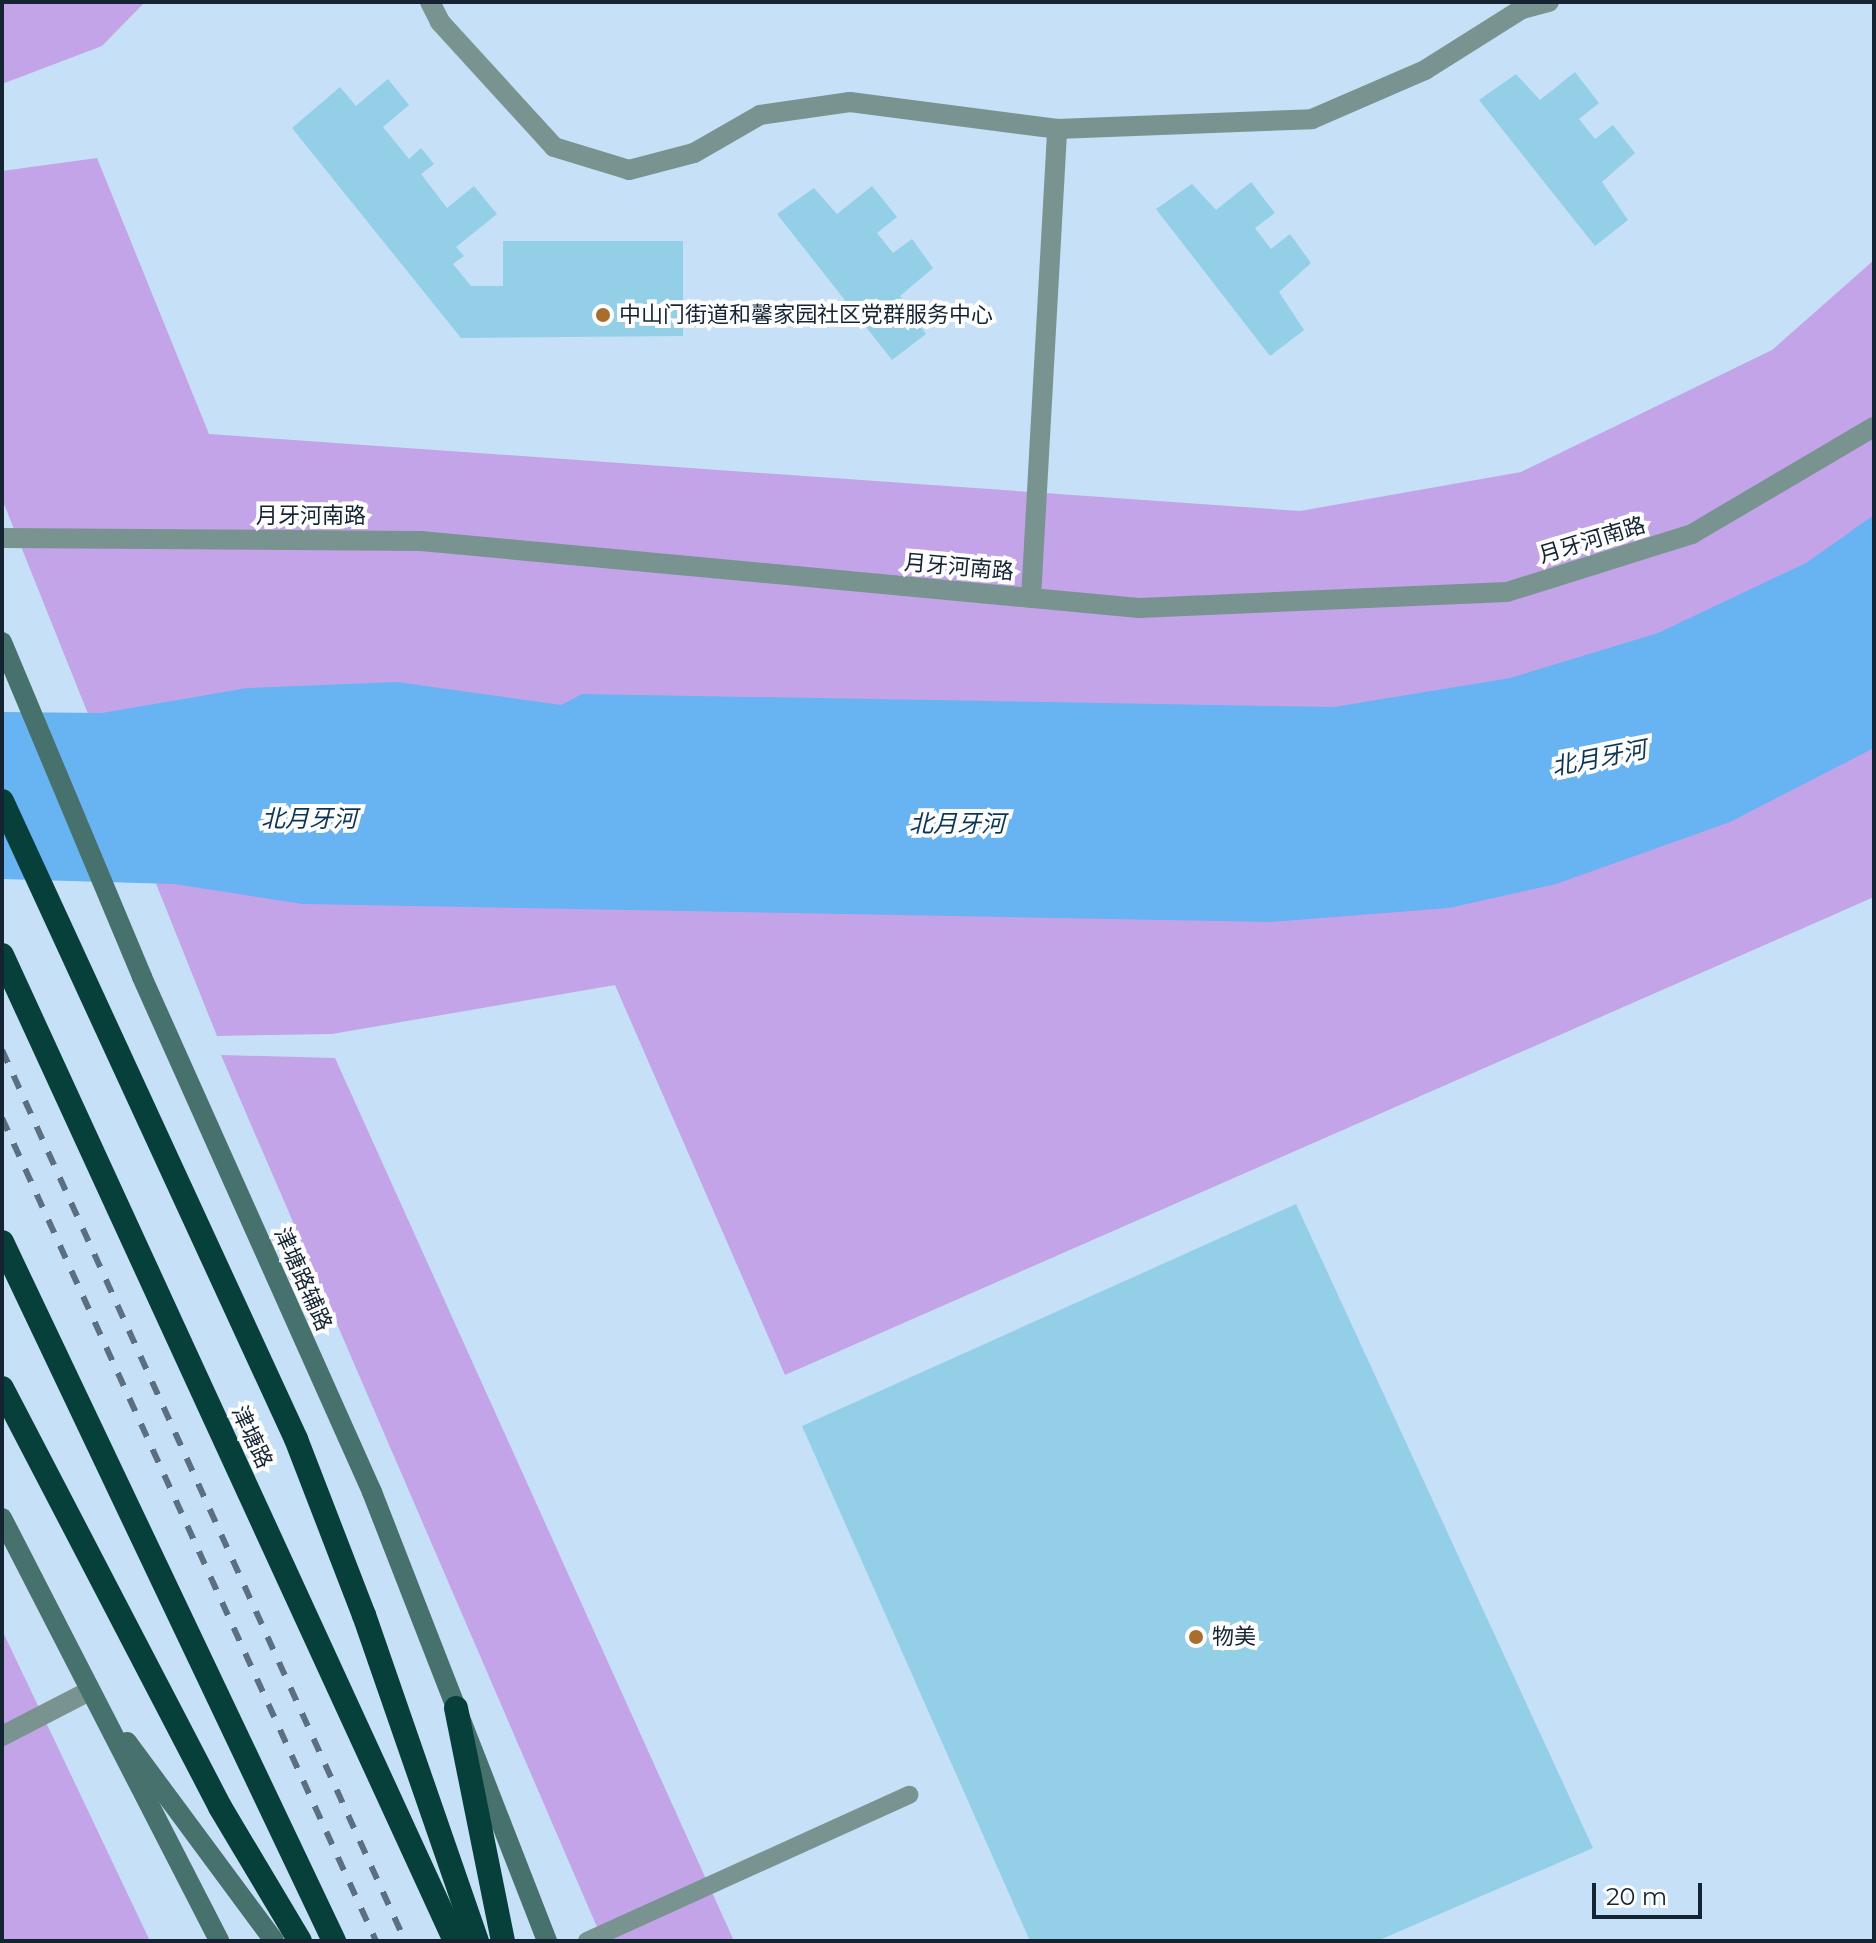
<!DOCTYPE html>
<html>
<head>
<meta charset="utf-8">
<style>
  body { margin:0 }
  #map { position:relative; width:1876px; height:1943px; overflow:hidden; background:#c6e0f7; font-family:Montserrat,"Noto Sans SC",sans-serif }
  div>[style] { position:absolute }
  .green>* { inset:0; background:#c4a4e8 }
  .water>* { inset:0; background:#68b3f2 }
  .building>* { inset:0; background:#94cfe8 }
  .lane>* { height:18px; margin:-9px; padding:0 9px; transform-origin:9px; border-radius:9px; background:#799490 }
  .street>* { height:20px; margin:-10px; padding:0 10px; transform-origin:10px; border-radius:10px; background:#799490 }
  .secondary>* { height:20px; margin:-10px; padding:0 10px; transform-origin:10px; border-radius:10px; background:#47716c }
  .highway>* { height:24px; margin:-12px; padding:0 12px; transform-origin:12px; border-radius:12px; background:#07403b }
  .rail>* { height:6px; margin-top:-3px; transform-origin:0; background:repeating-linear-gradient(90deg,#5b6f81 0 14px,transparent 0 28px) }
  .dots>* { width:22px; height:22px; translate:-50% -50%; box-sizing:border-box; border:4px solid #fdfdfd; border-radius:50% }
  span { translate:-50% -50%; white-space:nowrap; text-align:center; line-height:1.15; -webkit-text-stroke:8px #fdfdfd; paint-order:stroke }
  .poi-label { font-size:22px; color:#142432 }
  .left { translate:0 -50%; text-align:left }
  .street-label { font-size:22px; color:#142432 }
  .water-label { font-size:24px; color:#0b3554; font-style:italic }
  .frame { position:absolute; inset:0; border:4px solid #142432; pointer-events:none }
  .scale { position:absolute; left:1592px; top:1883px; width:110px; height:36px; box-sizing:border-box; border:4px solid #142432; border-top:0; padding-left:10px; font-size:24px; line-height:28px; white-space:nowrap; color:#142432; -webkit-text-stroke:6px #fdfdfd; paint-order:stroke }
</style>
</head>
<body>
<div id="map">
  <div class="green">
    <i style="clip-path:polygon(2px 2px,145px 2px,102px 46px,2px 84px)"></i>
    <i style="clip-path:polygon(97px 158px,209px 434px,1300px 511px,1521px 472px,1772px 350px,1874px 260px,1874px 897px,785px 1375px,615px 985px,332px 1034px,217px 1036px,2px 499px,2px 171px)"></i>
    <i style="clip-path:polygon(221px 1055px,335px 1058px,734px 1941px,603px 1941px)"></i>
    <i style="clip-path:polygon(2px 1630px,150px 1941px,2px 1941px)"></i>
  </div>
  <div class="water">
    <i style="clip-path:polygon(1874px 515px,1874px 748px,1730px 822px,1556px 884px,1449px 908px,1271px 922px,303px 904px,174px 884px,2px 879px,2px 712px,102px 713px,247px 688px,397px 682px,561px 705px,582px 694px,1334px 707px,1510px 678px,1658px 633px,1806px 563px)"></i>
  </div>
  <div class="building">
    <i style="clip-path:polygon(1575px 72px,1599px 103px,1579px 119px,1595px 139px,1613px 125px,1635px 153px,1602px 182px,1628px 220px,1595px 246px,1479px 100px,1516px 74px,1540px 100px)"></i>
    <i style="clip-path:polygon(388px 79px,409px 105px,383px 127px,409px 159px,421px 148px,434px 164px,421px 174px,447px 208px,474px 186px,497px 214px,456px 247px,464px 256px,453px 264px,471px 286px,503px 286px,503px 241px,683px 241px,683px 336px,461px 338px,292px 128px,340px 87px,356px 106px)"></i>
    <i style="clip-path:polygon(1251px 182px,1275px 213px,1255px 228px,1271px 249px,1290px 234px,1311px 263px,1279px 292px,1304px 330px,1270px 356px,1156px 209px,1192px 184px,1216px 210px)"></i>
    <i style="clip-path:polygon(872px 186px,897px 217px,877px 233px,893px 253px,912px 239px,933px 268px,900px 296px,926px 334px,892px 360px,777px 214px,814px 188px,837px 214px)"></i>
    <i style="clip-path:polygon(1296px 1204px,1593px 1848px,1377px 1941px,1030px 1941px,802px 1426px)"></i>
  </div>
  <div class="lane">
    <i style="left:587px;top:1941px;width:354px;rotate:-24.4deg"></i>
  </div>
  <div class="street">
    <i style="left:430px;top:2px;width:22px;rotate:63deg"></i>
    <i style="left:440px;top:22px;width:169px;rotate:47.6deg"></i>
    <i style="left:554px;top:147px;width:78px;rotate:17deg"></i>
    <i style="left:629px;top:170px;width:67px;rotate:-14.7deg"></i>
    <i style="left:694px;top:153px;width:76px;rotate:-29.9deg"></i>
    <i style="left:760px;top:115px;width:91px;rotate:-8.2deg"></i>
    <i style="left:850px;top:102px;width:209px;rotate:7.4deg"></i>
    <i style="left:1057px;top:129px;width:255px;rotate:-2.2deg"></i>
    <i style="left:1312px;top:119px;width:123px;rotate:-23.4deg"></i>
    <i style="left:1425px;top:70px;width:115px;rotate:-32.2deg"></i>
    <i style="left:1522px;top:9px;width:28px;rotate:-15deg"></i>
    <i style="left:2px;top:538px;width:419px;rotate:0.4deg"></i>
    <i style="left:421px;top:541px;width:721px;rotate:5.33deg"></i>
    <i style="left:1139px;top:608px;width:368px;rotate:-2.5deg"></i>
    <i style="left:1507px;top:592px;width:194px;rotate:-17.4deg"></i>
    <i style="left:1692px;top:534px;width:211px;rotate:-30.5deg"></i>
    <i style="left:1031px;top:598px;width:470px;rotate:-86.8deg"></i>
    <i style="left:2px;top:1736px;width:98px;rotate:-27.3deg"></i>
  </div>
  <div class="secondary">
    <i style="left:2px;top:642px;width:363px;rotate:67.3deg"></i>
    <i style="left:142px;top:977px;width:564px;rotate:65.93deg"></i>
    <i style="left:372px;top:1492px;width:482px;rotate:68.7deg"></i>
    <i style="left:2px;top:1518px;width:475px;rotate:62.8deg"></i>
    <i style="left:127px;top:1742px;width:247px;rotate:53.5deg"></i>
  </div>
  <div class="highway">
    <i style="left:2px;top:801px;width:702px;rotate:65.26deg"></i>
    <i style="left:296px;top:1439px;width:189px;rotate:68.9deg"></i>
    <i style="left:364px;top:1615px;width:345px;rotate:70.9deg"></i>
    <i style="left:2px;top:955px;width:1085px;rotate:65.32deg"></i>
    <i style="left:2px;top:1242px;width:774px;rotate:64.59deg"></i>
    <i style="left:2px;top:1388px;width:472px;rotate:62.5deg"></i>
    <i style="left:220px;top:1807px;width:156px;rotate:59.2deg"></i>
    <i style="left:456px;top:1708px;width:238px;rotate:78.6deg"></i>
  </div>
  <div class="rail">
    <i style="left:2px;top:1050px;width:978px;rotate:65.66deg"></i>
    <i style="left:2px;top:1118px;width:904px;rotate:65.56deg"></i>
  </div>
  <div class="dots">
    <i style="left:603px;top:315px;background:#a76e2d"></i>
    <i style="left:1196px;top:1637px;background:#a76e2d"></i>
  </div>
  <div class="poi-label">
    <span class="left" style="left:619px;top:315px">中山门街道和馨家园社区党群服务中心</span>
    <span class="left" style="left:1212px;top:1637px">物美</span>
  </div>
  <div class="street-label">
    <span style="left:311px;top:516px">月牙河南路</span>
    <span style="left:1592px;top:540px;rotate:-17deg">月牙河南路</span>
    <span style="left:959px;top:567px;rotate:5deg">月牙河南路</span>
    <span style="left:303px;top:1279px;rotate:66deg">津塘路辅路</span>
    <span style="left:252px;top:1437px;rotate:65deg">津塘路</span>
  </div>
  <div class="water-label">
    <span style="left:1599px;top:758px;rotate:-11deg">北月牙河</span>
    <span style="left:309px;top:819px">北月牙河</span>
    <span style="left:957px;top:824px">北月牙河</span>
  </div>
  <div class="frame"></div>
  <div class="scale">20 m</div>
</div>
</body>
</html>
